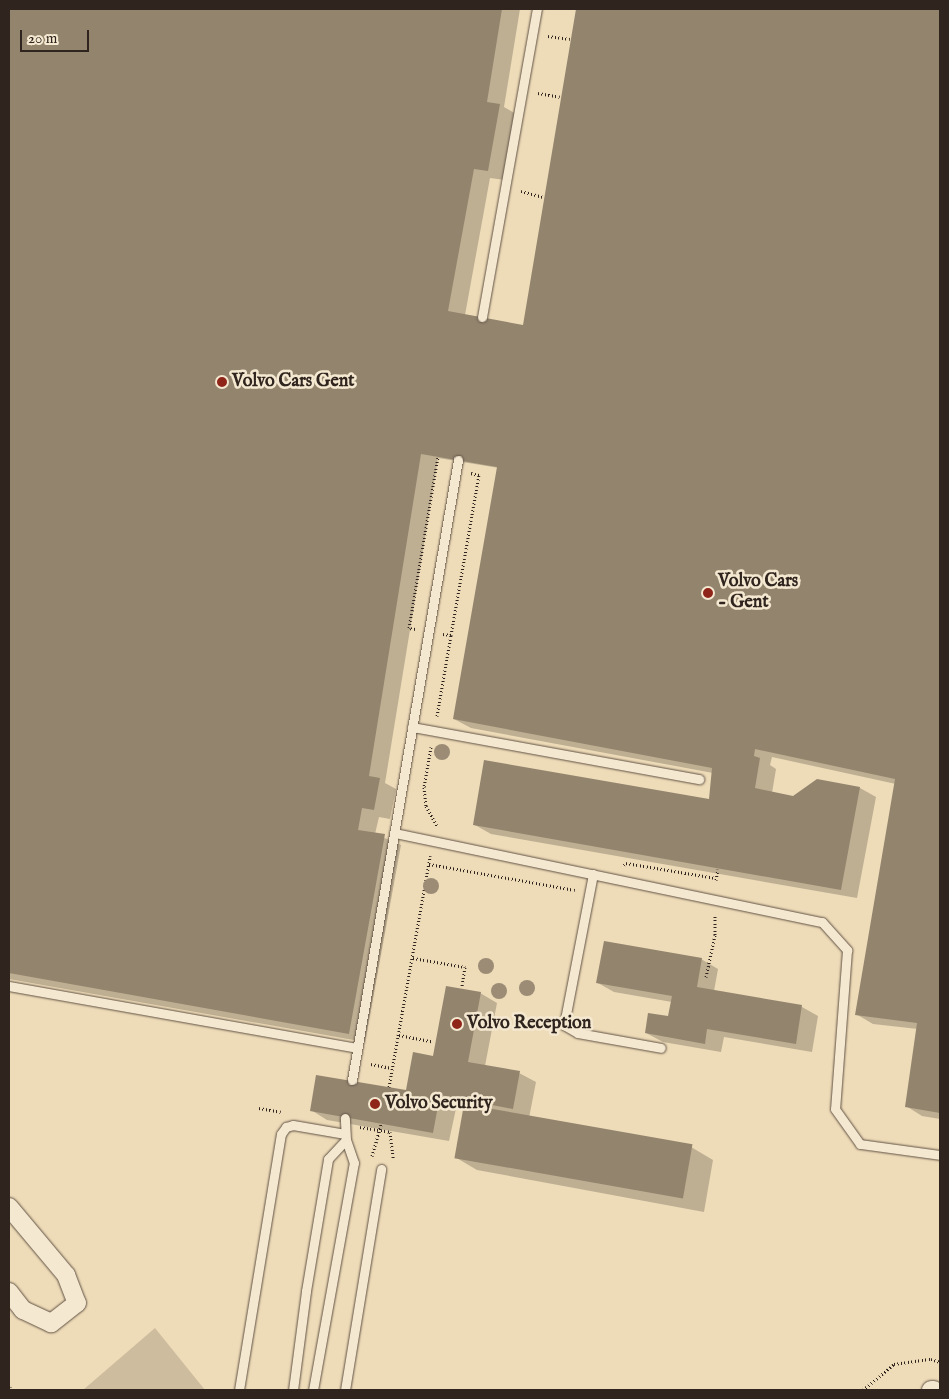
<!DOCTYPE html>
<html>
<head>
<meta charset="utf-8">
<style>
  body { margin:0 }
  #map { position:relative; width:949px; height:1399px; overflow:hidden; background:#eedbb8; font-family:"IM FELL English",serif }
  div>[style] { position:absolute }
  .green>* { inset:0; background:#cebc9e }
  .shadow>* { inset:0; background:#0003 }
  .building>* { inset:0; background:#93846e; transform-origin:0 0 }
  .path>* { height:3px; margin-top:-1.5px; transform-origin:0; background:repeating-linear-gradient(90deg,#30251e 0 1px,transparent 0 3.5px) }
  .roads { filter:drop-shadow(0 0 1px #605244) drop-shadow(0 0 1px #605244) }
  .lane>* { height:9px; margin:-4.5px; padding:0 4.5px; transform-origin:4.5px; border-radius:4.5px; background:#f4e8d1 }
  .street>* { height:18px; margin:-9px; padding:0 9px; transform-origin:9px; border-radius:9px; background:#f4e8d1 }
  .rail>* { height:5.5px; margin-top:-2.75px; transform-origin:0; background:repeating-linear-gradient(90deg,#f4e8d1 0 11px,#30251e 0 22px); box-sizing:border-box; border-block:1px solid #30251e }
  .trees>* { width:16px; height:16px; margin:-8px; border-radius:50%; background:#9c8c75 }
  .dots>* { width:14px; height:14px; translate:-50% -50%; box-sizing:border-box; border:2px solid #f4e8d1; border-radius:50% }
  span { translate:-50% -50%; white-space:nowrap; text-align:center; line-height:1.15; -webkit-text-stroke:5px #f4e8d1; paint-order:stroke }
  .poi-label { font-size:18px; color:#30251e; font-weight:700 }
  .left { translate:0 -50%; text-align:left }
  .frame { position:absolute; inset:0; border:10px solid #30251e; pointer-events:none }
  .scale { position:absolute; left:20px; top:30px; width:69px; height:22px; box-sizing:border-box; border:2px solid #30251e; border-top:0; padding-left:6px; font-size:15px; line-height:18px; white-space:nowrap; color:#30251e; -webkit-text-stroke:4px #f4e8d1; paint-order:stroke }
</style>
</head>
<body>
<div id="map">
  <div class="green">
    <i style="clip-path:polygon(155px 1328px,205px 1390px,83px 1390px)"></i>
  </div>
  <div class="shadow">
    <i style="clip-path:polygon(9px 9px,520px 9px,504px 107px,516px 114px,505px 180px,490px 178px,465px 315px,524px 326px,577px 9px,940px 9px,940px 1119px,922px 1116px,906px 1106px,918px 1029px,873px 1024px,856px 1014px,896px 784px,772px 757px,770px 765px,776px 769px,772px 793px,793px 797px,860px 788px,876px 797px,857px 898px,491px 834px,475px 825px,710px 800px,713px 773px,471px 728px,454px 719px,499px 468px,438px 458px,385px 783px,396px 789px,390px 819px,379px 817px,375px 834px,401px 845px,365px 1042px,9px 979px)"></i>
    <i style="clip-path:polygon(701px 959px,718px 969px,714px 991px,802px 1007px,818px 1016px,812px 1052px,724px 1037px,721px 1052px,663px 1042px,646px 1033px,669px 1018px,672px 1002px,614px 992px,598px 983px)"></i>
    <i style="clip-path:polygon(480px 993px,497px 1003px,485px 1066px,519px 1073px,536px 1082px,529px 1118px,691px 1147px,713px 1160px,704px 1212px,477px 1170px,455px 1157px,465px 1106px,457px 1104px,449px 1141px,327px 1120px,311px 1110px,407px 1091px)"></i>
  </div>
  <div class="building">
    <i style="clip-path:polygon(9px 9px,502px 9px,487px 102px,500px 104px,488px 171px,474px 169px,448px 311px,523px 325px,576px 9px,940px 9px,940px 1113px,905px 1107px,917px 1023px,855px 1015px,895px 779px,755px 749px,754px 756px,760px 758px,755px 788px,793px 796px,817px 779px,860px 787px,841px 890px,473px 825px,484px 760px,709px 799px,712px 768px,453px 719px,497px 467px,421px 454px,369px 776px,380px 778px,374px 810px,362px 808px,358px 830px,385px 834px,349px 1034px,9px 973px)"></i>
    <i style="clip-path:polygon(604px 941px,702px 958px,697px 987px,802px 1005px,796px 1044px,707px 1029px,705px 1044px,645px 1033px,648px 1013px,668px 1016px,672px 996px,596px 983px)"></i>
    <i style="clip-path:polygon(446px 986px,481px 992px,468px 1062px,520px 1071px,513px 1109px,440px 1095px,433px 1133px,310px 1111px,316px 1075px,406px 1090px,413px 1052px,433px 1056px)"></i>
    <i style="left:464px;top:1104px;width:232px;height:55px;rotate:10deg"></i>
  </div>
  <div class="path">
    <i style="left:548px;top:36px;width:22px;rotate:8deg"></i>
    <i style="left:538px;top:93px;width:22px;rotate:10deg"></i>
    <i style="left:521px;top:191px;width:24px;rotate:15deg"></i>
    <i style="left:415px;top:629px;width:6px;rotate:-171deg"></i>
    <i style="left:409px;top:628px;width:173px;rotate:-80.4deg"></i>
    <i style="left:443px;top:634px;width:8px;rotate:7deg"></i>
    <i style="left:451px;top:635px;width:162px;rotate:-80.1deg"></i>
    <i style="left:479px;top:475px;width:9px;rotate:-167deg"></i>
    <i style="left:437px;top:716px;width:82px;rotate:-80.2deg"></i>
    <i style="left:431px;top:747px;width:41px;rotate:99.9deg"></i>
    <i style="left:424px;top:787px;width:19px;rotate:84deg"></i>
    <i style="left:426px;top:806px;width:23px;rotate:61deg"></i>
    <i style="left:429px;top:864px;width:148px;rotate:10.1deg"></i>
    <i style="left:624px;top:865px;width:3px;rotate:-45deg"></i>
    <i style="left:626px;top:863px;width:91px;rotate:9.5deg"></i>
    <i style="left:716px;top:880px;width:11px;rotate:-80deg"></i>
    <i style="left:413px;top:958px;width:53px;rotate:9.8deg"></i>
    <i style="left:465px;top:967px;width:20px;rotate:99deg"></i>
    <i style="left:706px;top:977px;width:43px;rotate:-77.9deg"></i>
    <i style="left:715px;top:935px;width:19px;rotate:-90deg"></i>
    <i style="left:399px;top:1035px;width:33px;rotate:11deg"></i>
    <i style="left:371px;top:1064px;width:21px;rotate:11deg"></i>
    <i style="left:389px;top:1087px;width:235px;rotate:-79.9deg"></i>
    <i style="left:259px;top:1108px;width:22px;rotate:10deg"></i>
    <i style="left:360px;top:1127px;width:30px;rotate:9deg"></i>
    <i style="left:390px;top:1132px;width:26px;rotate:83deg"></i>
    <i style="left:372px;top:1156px;width:33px;rotate:-74deg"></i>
    <i style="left:863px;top:1390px;width:40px;rotate:-40deg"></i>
    <i style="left:894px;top:1364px;width:37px;rotate:-8deg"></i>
    <i style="left:931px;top:1359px;width:9px;rotate:18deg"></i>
  </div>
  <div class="roads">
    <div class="lane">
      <i style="left:482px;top:317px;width:313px;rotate:-79.9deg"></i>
      <i style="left:412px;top:727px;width:292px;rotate:10.3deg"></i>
      <i style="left:395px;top:833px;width:436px;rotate:11.8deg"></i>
      <i style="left:822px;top:922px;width:38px;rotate:48deg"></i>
      <i style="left:847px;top:950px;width:159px;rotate:94.3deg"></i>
      <i style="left:835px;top:1109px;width:43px;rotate:54.5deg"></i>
      <i style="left:860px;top:1144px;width:81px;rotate:7.8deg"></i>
      <i style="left:593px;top:874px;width:154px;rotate:100.9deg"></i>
      <i style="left:564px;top:1025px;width:16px;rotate:30deg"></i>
      <i style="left:578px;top:1033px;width:84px;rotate:10.2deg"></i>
      <i style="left:9px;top:986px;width:353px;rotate:10.1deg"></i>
      <i style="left:352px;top:1080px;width:629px;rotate:-80.3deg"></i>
      <i style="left:239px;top:1390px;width:259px;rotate:-80.7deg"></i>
      <i style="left:281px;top:1134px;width:9px;rotate:-54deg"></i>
      <i style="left:286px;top:1127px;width:7px;rotate:-16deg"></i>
      <i style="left:293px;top:1125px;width:53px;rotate:9.8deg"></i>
      <i style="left:293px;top:1390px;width:100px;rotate:-82.5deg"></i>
      <i style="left:306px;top:1291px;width:134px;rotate:-80.5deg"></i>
      <i style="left:328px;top:1159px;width:26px;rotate:-47deg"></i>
      <i style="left:313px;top:1390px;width:231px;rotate:-79.8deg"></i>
      <i style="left:354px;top:1163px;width:24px;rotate:-109deg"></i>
      <i style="left:346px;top:1140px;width:22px;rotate:-93deg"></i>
      <i style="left:345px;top:1390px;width:224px;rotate:-80.7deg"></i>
    </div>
    <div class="street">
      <i style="left:9px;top:1207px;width:89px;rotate:50deg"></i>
      <i style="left:66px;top:1275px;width:30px;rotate:69deg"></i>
      <i style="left:77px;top:1303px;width:33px;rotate:142deg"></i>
      <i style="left:51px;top:1323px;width:31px;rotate:-155deg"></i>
      <i style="left:23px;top:1310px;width:23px;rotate:-128deg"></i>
      <i style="left:931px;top:1390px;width:3px"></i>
    </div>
  </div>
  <div class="rail">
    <i style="left:9px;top:1389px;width:1px;rotate:45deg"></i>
  </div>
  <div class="trees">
    <i style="left:442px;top:752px"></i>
    <i style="left:431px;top:886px"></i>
    <i style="left:486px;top:966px"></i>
    <i style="left:527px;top:988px"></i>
    <i style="left:499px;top:991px"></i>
  </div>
  <div class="dots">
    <i style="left:222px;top:382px;background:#8f2418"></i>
    <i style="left:708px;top:593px;background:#8f2418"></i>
    <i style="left:457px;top:1024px;background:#8f2418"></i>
    <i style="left:375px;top:1104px;background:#8f2418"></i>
  </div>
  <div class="poi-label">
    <span class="left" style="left:232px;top:382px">Volvo Cars Gent</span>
    <span class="left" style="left:718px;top:593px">Volvo Cars<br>- Gent</span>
    <span class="left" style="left:467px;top:1024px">Volvo Reception</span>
    <span class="left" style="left:385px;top:1104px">Volvo Security</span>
  </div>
  <div class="frame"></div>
  <div class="scale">20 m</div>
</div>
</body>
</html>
